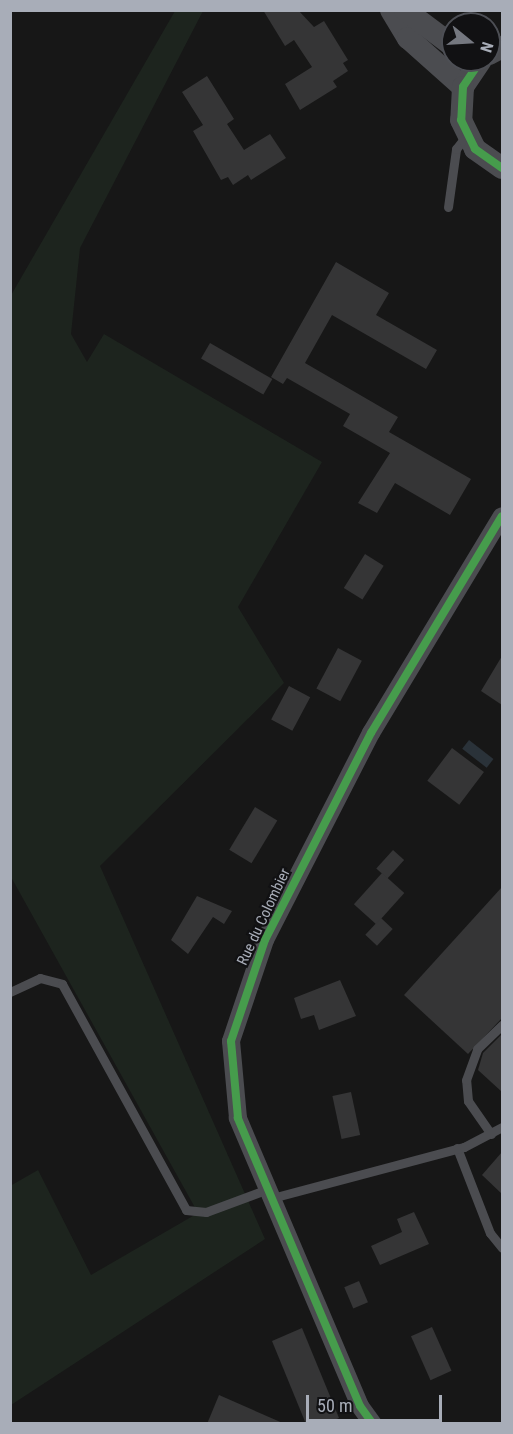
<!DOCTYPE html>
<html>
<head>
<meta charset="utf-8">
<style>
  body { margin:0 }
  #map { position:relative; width:513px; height:1434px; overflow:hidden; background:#171717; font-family:"Roboto Condensed",sans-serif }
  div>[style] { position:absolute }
  .green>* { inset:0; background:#1d241e }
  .water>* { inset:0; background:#2a3239; transform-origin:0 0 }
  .building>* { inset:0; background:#353536; transform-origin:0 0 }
  .service>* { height:9px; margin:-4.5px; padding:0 4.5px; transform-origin:4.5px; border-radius:4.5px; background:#4b4c50 }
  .minor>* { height:18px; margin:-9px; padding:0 9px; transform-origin:9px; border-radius:9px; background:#4b4c50 }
  .tertiary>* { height:22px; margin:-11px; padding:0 11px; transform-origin:11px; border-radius:11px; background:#4b4c50 }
  .cycleway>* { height:8px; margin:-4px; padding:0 4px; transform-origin:4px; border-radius:4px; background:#469c4c }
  span { translate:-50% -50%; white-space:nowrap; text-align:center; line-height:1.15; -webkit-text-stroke:4.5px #111113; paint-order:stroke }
  .street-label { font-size:15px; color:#a8adb8 }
  .frame { position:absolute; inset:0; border:12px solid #a8adb8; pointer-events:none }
  .north { position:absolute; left:441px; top:12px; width:60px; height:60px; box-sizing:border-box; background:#111113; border:2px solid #4d4f55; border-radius:50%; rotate:108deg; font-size:16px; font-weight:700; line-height:24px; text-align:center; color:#a8adb8 }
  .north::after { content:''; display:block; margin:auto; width:21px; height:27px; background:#757880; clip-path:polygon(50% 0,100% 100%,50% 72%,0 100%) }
  .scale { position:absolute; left:306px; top:1395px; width:136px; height:27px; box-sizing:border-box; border:3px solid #a8adb8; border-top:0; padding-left:8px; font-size:18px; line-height:21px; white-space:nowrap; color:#a8adb8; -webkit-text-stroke:4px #111113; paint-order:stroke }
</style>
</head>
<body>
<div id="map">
  <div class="green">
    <i style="clip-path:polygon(175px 11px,203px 11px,80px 248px,71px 334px,87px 362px,104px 334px,322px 462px,238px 607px,284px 683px,100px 866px,265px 1239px,11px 1405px,10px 1186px,38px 1170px,91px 1275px,198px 1213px,11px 877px,10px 297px)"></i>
  </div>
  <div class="water">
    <i style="left:469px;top:740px;width:31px;height:11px;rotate:38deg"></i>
  </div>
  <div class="building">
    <i style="clip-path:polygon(263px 10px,298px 10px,314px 27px,324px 21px,348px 60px,343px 63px,348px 71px,333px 81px,337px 87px,300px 110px,285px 84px,312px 67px,294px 40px,285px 46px)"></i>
    <i style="clip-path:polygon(207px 76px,234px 119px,227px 124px,244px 150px,270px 134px,286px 158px,251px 180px,248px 175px,233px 185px,228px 177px,221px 180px,193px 131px,203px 125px,182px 92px)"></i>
    <i style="clip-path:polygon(336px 262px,389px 293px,376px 315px,437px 350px,426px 369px,332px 315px,305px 363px,398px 417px,389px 432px,471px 479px,450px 515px,395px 483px,377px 513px,358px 503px,390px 453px,343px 426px,350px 414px,287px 378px,283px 384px,271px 377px)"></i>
    <i style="left:210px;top:343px;width:72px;height:18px;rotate:30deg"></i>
    <i style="left:365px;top:554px;width:22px;height:40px;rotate:32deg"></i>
    <i style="left:338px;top:648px;width:27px;height:46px;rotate:28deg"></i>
    <i style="clip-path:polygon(502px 656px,502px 705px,481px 691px)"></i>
    <i style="left:289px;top:686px;width:24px;height:38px;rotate:28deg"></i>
    <i style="left:452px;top:748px;width:40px;height:41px;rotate:37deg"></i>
    <i style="left:255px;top:807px;width:26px;height:50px;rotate:31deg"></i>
    <i style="left:393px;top:850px;width:15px;height:25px;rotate:42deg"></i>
    <i style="left:382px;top:873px;width:30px;height:42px;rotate:42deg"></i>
    <i style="clip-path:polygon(502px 887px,502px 1018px,468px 1054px,404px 995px)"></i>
    <i style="clip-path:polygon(197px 896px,232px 911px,224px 924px,213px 917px,188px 954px,171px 940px)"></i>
    <i style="left:381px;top:918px;width:16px;height:23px;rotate:43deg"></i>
    <i style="clip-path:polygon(340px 980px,356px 1016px,319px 1030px,314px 1015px,301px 1019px,294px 998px)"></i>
    <i style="clip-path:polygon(502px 1034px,502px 1092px,478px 1070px,483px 1053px)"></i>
    <i style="left:351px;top:1092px;width:44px;height:19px;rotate:78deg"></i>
    <i style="clip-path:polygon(502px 1152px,502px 1194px,482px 1175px)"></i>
    <i style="clip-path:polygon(414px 1212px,429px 1244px,380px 1265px,371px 1246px,402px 1232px,397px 1219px)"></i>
    <i style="left:359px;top:1281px;width:23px;height:16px;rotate:67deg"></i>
    <i style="left:432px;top:1327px;width:48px;height:23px;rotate:66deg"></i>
    <i style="clip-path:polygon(302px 1328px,339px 1418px,325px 1424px,306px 1424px,272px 1341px)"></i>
    <i style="clip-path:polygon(219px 1395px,285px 1424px,207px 1424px)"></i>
  </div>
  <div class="service">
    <i style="left:448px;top:207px;width:59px;rotate:-82.1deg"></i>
    <i style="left:456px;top:149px;width:16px;rotate:-52deg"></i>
    <i style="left:10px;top:992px;width:33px;rotate:-25deg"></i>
    <i style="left:40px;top:978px;width:23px;rotate:15deg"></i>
    <i style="left:62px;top:984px;width:258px;rotate:61.2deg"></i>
    <i style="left:186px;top:1210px;width:20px;rotate:6deg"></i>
    <i style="left:206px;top:1212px;width:66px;rotate:-20.4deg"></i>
    <i style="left:491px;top:1134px;width:40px;rotate:-124.9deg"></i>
    <i style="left:468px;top:1101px;width:21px;rotate:-95deg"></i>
    <i style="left:466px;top:1080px;width:33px;rotate:-70deg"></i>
    <i style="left:477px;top:1049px;width:35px;rotate:-44deg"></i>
    <i style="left:457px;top:1148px;width:91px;rotate:68.8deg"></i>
    <i style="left:490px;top:1233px;width:19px;rotate:51deg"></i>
    <i style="left:272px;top:1198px;width:199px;rotate:-14.9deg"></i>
    <i style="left:464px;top:1147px;width:43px;rotate:-27.8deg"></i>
  </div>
  <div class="minor">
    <i style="left:373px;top:1424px;width:22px;rotate:-126deg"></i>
    <i style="left:360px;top:1406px;width:313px;rotate:-113deg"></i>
    <i style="left:238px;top:1118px;width:77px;rotate:-95.2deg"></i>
    <i style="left:231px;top:1041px;width:107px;rotate:-71.4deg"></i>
    <i style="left:265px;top:940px;width:233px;rotate:-62.9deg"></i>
    <i style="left:371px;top:733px;width:253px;rotate:-58.9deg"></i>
  </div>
  <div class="tertiary">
    <i style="left:391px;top:10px;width:33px;rotate:59deg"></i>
    <i style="left:408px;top:38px;width:74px;rotate:41.7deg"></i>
    <i style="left:405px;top:10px;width:60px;rotate:36.9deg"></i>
    <i style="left:489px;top:54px;width:15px;rotate:-28deg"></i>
    <i style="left:481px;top:60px;width:32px;rotate:124deg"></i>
    <i style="left:463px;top:87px;width:33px;rotate:93deg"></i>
    <i style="left:461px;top:120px;width:32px;rotate:64deg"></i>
    <i style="left:475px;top:149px;width:33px;rotate:35deg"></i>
  </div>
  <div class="cycleway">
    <i style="left:481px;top:60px;width:32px;rotate:124deg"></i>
    <i style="left:463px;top:87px;width:33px;rotate:93deg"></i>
    <i style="left:461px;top:120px;width:32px;rotate:64deg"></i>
    <i style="left:475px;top:149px;width:33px;rotate:35deg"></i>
    <i style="left:373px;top:1424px;width:22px;rotate:-126deg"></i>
    <i style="left:360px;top:1406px;width:313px;rotate:-113deg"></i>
    <i style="left:238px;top:1118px;width:77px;rotate:-95.2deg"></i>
    <i style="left:231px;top:1041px;width:107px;rotate:-71.4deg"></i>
    <i style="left:265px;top:940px;width:233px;rotate:-62.9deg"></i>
    <i style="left:371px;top:733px;width:253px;rotate:-58.9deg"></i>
  </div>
  <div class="street-label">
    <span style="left:264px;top:917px;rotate:-65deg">Rue du Colombier</span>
  </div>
  <div class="frame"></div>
  <div class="north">N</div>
  <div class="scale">50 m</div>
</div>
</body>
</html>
